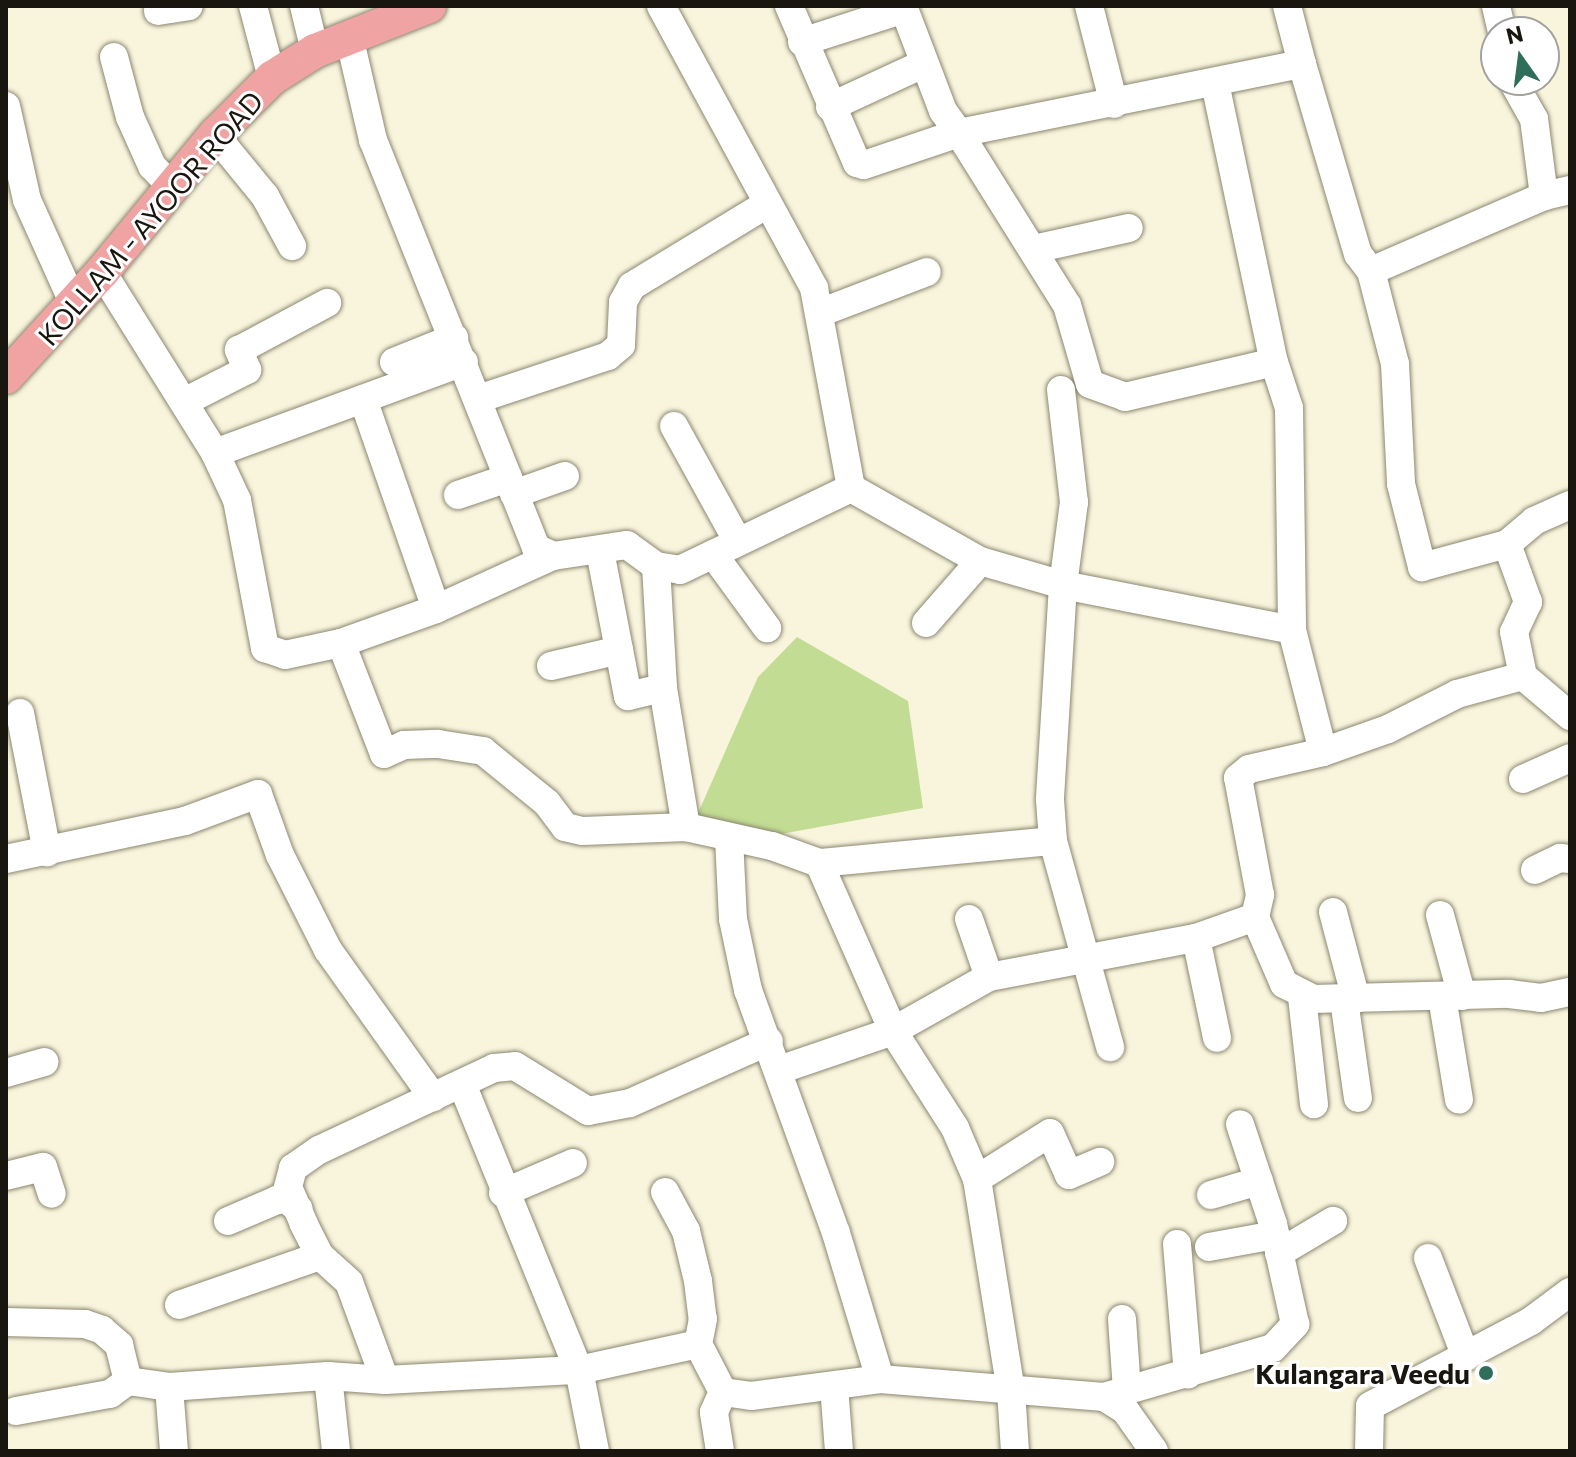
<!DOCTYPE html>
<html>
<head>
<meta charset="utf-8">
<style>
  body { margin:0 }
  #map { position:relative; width:1576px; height:1457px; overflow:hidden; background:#f9f5dd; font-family:Commissioner,sans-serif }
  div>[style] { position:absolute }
  .green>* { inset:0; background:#c2dc93 }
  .roads { filter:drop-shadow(0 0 2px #8b8771) drop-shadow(0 0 2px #8b8771) }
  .minor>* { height:28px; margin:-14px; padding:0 14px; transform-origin:14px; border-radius:14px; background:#fff }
  .major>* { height:34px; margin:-17px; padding:0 17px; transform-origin:17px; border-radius:17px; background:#efa4a3 }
  .dots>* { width:22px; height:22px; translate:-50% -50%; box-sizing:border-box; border:4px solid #fff; border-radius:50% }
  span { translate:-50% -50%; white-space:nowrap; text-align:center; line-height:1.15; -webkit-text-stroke:6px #fff; paint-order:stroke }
  .street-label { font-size:28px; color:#18160e }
  .poi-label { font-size:28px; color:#18160e; font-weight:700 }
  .right { translate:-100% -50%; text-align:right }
  .frame { position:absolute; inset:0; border:8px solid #18160e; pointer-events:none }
  .north { position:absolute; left:1480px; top:16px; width:80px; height:80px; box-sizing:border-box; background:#fff; border:2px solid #a3a29f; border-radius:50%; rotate:346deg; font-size:22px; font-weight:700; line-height:32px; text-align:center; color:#18160e }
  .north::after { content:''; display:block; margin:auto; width:28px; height:36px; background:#2f6e5b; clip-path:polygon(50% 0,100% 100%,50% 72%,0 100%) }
</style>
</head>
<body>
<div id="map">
  <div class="green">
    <i style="clip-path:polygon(797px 637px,908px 701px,923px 808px,770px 836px,695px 820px,758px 677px)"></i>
  </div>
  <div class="roads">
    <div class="minor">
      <i style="left:253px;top:6px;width:74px;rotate:75.2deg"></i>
      <i style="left:304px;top:6px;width:46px;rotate:76.3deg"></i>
      <i style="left:661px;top:6px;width:321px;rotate:61.5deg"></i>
      <i style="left:814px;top:288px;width:203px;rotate:79.5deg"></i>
      <i style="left:789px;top:6px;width:171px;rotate:66.6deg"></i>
      <i style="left:857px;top:163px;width:7px;rotate:16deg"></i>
      <i style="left:864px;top:165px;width:100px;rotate:-18.6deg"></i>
      <i style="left:959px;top:133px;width:203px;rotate:57.9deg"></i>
      <i style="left:1067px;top:305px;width:82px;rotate:73.8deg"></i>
      <i style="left:1090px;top:384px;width:37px;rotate:20deg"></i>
      <i style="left:1125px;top:397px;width:153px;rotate:-13.2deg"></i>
      <i style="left:903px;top:6px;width:112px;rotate:69.1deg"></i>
      <i style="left:943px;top:111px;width:27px;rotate:54deg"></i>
      <i style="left:959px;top:133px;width:350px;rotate:-11.4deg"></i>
      <i style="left:1302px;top:64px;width:198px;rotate:73.6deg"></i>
      <i style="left:1358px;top:254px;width:21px;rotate:53deg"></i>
      <i style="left:1371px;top:271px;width:189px;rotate:-23.4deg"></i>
      <i style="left:1544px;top:196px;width:27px;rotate:-13deg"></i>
      <i style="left:1089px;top:6px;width:101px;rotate:75.7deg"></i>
      <i style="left:1287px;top:6px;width:60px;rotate:75.5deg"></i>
      <i style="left:1496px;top:6px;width:27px;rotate:77deg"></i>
      <i style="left:158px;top:11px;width:31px;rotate:-9deg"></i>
      <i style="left:349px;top:36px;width:107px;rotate:77deg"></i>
      <i style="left:373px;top:140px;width:439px;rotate:68.2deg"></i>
      <i style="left:536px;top:548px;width:19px;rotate:25deg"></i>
      <i style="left:553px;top:556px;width:75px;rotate:-8.5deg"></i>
      <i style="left:627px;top:545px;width:36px;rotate:36deg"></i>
      <i style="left:656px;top:566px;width:24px;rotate:9deg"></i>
      <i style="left:680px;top:570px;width:190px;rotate:-25.6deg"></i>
      <i style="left:851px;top:488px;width:148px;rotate:29.5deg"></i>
      <i style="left:980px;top:561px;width:86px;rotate:16.1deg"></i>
      <i style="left:1063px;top:585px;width:233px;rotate:11.1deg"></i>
      <i style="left:1292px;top:630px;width:126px;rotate:75.7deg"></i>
      <i style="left:1323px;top:752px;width:69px;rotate:-19.5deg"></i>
      <i style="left:1388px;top:729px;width:77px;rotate:-26.9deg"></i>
      <i style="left:1457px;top:694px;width:68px;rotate:-15.3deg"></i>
      <i style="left:1523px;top:676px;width:62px;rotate:40.4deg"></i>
      <i style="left:802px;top:42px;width:107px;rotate:-17.9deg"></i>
      <i style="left:114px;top:57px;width:62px;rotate:75.1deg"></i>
      <i style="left:130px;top:117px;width:54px;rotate:65.8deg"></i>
      <i style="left:152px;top:166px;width:29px;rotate:46deg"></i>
      <i style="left:1512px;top:80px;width:45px;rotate:60.6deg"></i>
      <i style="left:1534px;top:119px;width:78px;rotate:82.6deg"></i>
      <i style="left:1215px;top:83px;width:285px;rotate:78.1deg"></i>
      <i style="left:1274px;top:362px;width:48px;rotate:71.9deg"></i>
      <i style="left:1289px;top:408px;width:222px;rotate:89.2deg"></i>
      <i style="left:6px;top:106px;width:96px;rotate:77.4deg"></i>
      <i style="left:27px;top:200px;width:114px;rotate:65.7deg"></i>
      <i style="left:830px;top:107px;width:102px;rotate:-24.8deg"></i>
      <i style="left:215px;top:135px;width:79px;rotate:50.7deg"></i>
      <i style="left:265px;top:196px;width:57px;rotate:61.6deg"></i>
      <i style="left:1034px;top:249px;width:97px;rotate:-12.5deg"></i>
      <i style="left:1371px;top:271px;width:96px;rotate:75.5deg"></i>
      <i style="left:1395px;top:364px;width:120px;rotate:87.1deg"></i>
      <i style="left:1401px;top:484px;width:86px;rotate:75.8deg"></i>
      <i style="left:1422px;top:567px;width:88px;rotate:-15.1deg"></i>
      <i style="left:1507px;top:544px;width:62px;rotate:70.1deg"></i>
      <i style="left:1528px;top:602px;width:33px;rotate:115deg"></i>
      <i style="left:1514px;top:632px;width:45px;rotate:78.4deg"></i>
      <i style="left:102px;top:272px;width:213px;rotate:58deg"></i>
      <i style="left:215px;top:453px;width:52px;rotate:64.9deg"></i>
      <i style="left:237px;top:500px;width:151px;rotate:79.3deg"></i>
      <i style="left:265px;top:648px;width:21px;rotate:19deg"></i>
      <i style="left:285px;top:655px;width:57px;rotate:-12.1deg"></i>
      <i style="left:341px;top:643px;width:101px;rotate:-19.7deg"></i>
      <i style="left:436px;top:609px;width:128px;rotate:-24.4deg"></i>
      <i style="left:822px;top:312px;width:112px;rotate:-20.9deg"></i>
      <i style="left:394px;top:362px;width:65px;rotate:-21.8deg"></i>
      <i style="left:1061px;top:390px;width:113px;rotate:83.4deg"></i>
      <i style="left:1074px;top:502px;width:84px;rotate:97.5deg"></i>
      <i style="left:1063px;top:585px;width:215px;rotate:93.5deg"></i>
      <i style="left:1050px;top:800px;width:41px;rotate:85.8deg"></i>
      <i style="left:1053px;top:841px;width:214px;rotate:74.5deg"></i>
      <i style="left:363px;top:399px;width:222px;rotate:70.8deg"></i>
      <i style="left:478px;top:399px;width:137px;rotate:-18.3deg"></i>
      <i style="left:608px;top:356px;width:17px;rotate:-40deg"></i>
      <i style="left:621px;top:345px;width:43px;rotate:-87.3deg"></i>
      <i style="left:623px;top:302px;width:18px;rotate:-61deg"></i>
      <i style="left:632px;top:286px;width:156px;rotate:-31.3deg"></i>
      <i style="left:184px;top:402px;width:71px;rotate:-26.9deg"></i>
      <i style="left:247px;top:370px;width:22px;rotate:-112deg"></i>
      <i style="left:239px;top:350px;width:100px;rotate:-28.1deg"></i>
      <i style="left:674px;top:426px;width:132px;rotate:61.1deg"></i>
      <i style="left:215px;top:453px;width:265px;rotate:-20.1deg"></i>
      <i style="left:514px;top:494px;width:54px;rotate:-19.4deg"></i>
      <i style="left:458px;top:495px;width:53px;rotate:-18.8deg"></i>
      <i style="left:1507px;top:544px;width:35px;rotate:-40deg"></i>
      <i style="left:1534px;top:521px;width:39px;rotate:-24deg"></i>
      <i style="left:600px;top:551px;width:148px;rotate:79.1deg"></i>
      <i style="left:628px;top:696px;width:36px;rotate:-13deg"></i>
      <i style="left:713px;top:554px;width:92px;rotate:53.9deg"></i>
      <i style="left:656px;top:566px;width:122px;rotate:86.7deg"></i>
      <i style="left:663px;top:688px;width:141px;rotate:80.6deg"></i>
      <i style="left:926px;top:623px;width:82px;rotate:-48.9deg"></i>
      <i style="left:341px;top:643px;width:119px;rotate:68.8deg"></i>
      <i style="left:384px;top:754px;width:22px;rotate:-24deg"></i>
      <i style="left:404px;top:745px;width:34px;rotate:-2deg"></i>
      <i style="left:438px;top:744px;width:46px;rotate:8.8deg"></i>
      <i style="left:483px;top:751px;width:82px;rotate:39.1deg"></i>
      <i style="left:547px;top:803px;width:30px;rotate:53deg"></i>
      <i style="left:565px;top:827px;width:18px;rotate:13deg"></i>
      <i style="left:583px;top:831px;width:103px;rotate:-2.2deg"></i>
      <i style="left:686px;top:827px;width:88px;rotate:12.5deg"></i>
      <i style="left:772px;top:846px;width:50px;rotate:19.9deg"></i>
      <i style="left:819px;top:863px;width:184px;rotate:66.2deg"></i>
      <i style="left:893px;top:1031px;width:115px;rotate:57.4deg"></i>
      <i style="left:955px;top:1128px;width:56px;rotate:66.7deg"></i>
      <i style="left:977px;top:1179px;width:215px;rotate:80.9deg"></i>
      <i style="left:1011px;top:1391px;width:60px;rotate:86.2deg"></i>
      <i style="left:551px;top:666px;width:70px;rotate:-13.2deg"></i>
      <i style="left:20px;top:713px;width:142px;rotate:79deg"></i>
      <i style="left:1523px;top:779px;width:51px;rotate:-24.1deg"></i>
      <i style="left:729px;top:838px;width:81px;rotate:87.2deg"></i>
      <i style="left:733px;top:919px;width:73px;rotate:78.1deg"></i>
      <i style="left:748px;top:990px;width:258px;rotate:70.1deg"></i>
      <i style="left:836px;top:1233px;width:152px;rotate:73.2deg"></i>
      <i style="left:6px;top:859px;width:183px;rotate:-12deg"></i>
      <i style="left:185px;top:821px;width:78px;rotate:-20.3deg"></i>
      <i style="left:258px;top:794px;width:65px;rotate:70.2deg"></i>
      <i style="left:280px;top:855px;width:106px;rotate:63.2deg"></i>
      <i style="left:328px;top:950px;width:181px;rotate:54.5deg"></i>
      <i style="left:819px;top:863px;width:235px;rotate:-5.4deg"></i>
      <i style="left:1535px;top:870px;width:28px;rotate:-26deg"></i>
      <i style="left:1560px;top:858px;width:10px;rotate:6deg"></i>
      <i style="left:1333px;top:912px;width:90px;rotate:75.2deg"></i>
      <i style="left:1440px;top:915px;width:84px;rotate:74.8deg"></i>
      <i style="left:1255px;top:917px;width:23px;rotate:-77deg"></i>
      <i style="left:1260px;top:895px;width:119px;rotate:-100.6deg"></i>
      <i style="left:1238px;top:778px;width:14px;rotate:-39deg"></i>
      <i style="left:1249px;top:769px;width:76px;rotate:-12.9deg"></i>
      <i style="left:969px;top:919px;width:61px;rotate:71deg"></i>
      <i style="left:1196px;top:938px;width:102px;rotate:78.1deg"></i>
      <i style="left:1302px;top:997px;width:108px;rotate:83.6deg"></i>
      <i style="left:1442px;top:997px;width:104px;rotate:80.6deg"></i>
      <i style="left:1344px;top:1000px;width:99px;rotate:81.9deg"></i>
      <i style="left:779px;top:1070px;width:120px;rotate:-18.9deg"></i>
      <i style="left:893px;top:1031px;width:110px;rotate:-29.4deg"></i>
      <i style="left:989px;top:977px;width:211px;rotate:-10.7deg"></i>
      <i style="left:1196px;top:938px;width:63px;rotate:-19.6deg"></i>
      <i style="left:1255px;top:917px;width:73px;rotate:66.6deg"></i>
      <i style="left:1284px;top:984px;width:33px;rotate:27deg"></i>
      <i style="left:1313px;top:999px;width:196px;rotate:-1.5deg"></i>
      <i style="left:1509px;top:994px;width:32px;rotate:7deg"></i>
      <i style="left:1541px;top:998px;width:30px;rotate:-12deg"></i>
      <i style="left:6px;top:1073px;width:40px;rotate:-16deg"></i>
      <i style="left:462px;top:1084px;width:309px;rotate:67.8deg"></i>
      <i style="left:579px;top:1370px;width:83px;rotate:78.8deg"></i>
      <i style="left:6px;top:1176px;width:38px;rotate:-14deg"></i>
      <i style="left:43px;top:1167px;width:28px;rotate:72deg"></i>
      <i style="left:977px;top:1179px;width:86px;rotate:-32.2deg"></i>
      <i style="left:1050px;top:1133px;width:46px;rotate:65.7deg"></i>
      <i style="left:1069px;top:1175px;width:34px;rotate:-23deg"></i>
      <i style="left:665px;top:1192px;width:44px;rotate:61.7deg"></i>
      <i style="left:686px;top:1231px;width:51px;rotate:76.5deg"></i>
      <i style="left:698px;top:1281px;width:38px;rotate:83deg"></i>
      <i style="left:703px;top:1319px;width:25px;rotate:101deg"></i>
      <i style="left:503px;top:1193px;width:76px;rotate:-23.2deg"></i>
      <i style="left:1211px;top:1195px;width:50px;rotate:-16.3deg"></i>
      <i style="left:228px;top:1221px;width:53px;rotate:-23.2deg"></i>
      <i style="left:277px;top:1200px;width:9px;rotate:-6deg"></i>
      <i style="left:286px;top:1199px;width:16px;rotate:38deg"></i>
      <i style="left:1177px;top:1244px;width:131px;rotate:85.2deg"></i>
      <i style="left:1209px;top:1247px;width:67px;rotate:-10.3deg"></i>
      <i style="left:1279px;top:1253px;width:63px;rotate:-30.7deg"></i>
      <i style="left:1428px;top:1258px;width:106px;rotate:69deg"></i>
      <i style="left:179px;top:1305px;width:149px;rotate:-19.2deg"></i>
      <i style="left:1122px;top:1319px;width:71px;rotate:86deg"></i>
      <i style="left:6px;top:1322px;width:79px;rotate:1.5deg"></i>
      <i style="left:85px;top:1324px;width:18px;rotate:19deg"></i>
      <i style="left:102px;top:1330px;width:23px;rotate:41deg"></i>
      <i style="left:119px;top:1345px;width:37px;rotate:76deg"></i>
      <i style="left:128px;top:1381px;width:41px;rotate:8.3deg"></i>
      <i style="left:169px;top:1387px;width:159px;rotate:-4deg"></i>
      <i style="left:328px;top:1376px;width:57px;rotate:4deg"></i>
      <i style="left:385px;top:1380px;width:194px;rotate:-3deg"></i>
      <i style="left:579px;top:1370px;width:122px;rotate:-12.3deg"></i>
      <i style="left:698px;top:1344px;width:54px;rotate:62.5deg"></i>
      <i style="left:723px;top:1392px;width:28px;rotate:8deg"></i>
      <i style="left:751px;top:1396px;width:130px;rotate:-7.5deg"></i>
      <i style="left:880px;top:1379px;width:225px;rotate:4.6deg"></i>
      <i style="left:1104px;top:1397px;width:25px;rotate:32deg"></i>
      <i style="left:1125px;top:1410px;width:50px;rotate:54.7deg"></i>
      <i style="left:328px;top:1376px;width:75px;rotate:83.9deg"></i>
      <i style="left:385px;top:1380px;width:104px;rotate:-110.2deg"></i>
      <i style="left:349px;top:1282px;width:39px;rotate:-138deg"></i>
      <i style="left:320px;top:1256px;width:36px;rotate:-117deg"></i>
      <i style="left:304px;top:1224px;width:40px;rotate:-113.4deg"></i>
      <i style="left:288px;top:1187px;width:20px;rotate:-75deg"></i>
      <i style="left:293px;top:1168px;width:32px;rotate:-35deg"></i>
      <i style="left:319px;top:1150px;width:193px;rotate:-25.1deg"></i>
      <i style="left:494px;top:1068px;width:21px;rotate:-5deg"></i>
      <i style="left:515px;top:1066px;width:86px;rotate:31.7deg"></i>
      <i style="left:588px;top:1111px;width:43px;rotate:-10.8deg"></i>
      <i style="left:630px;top:1103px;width:152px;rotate:-24deg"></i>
      <i style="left:834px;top:1386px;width:65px;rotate:85.6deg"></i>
      <i style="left:169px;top:1387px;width:64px;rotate:85.5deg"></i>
      <i style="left:1104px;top:1397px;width:176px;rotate:-16.2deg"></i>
      <i style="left:1273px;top:1348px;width:33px;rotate:-47deg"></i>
      <i style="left:1295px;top:1324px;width:102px;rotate:-102.4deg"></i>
      <i style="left:1273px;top:1224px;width:105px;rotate:-108.3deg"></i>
      <i style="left:16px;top:1411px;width:96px;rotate:-10.3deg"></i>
      <i style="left:110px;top:1394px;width:22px;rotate:-36deg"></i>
      <i style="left:720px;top:1451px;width:39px;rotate:-99deg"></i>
      <i style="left:714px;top:1412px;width:22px;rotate:-66deg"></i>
      <i style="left:1369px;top:1451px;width:45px;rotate:-88.7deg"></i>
      <i style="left:1370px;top:1406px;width:182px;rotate:-27.8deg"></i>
      <i style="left:1531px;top:1321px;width:49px;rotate:-36.6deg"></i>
    </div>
    <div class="major">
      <i style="left:6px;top:377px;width:142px;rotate:-47.6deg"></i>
      <i style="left:102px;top:272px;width:178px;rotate:-50.5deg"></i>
      <i style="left:215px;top:135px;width:81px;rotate:-45deg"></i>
      <i style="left:272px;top:78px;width:51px;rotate:-32.1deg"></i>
      <i style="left:315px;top:51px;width:123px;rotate:-21.5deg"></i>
    </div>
  </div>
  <div class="dots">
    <i style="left:1486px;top:1373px;background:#2f6e5b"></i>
  </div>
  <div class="street-label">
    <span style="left:150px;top:218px;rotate:-49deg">KOLLAM - AYOOR ROAD</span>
  </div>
  <div class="poi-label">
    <span class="right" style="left:1470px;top:1373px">Kulangara Veedu</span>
  </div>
  <div class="frame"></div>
  <div class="north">N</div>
</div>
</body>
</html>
